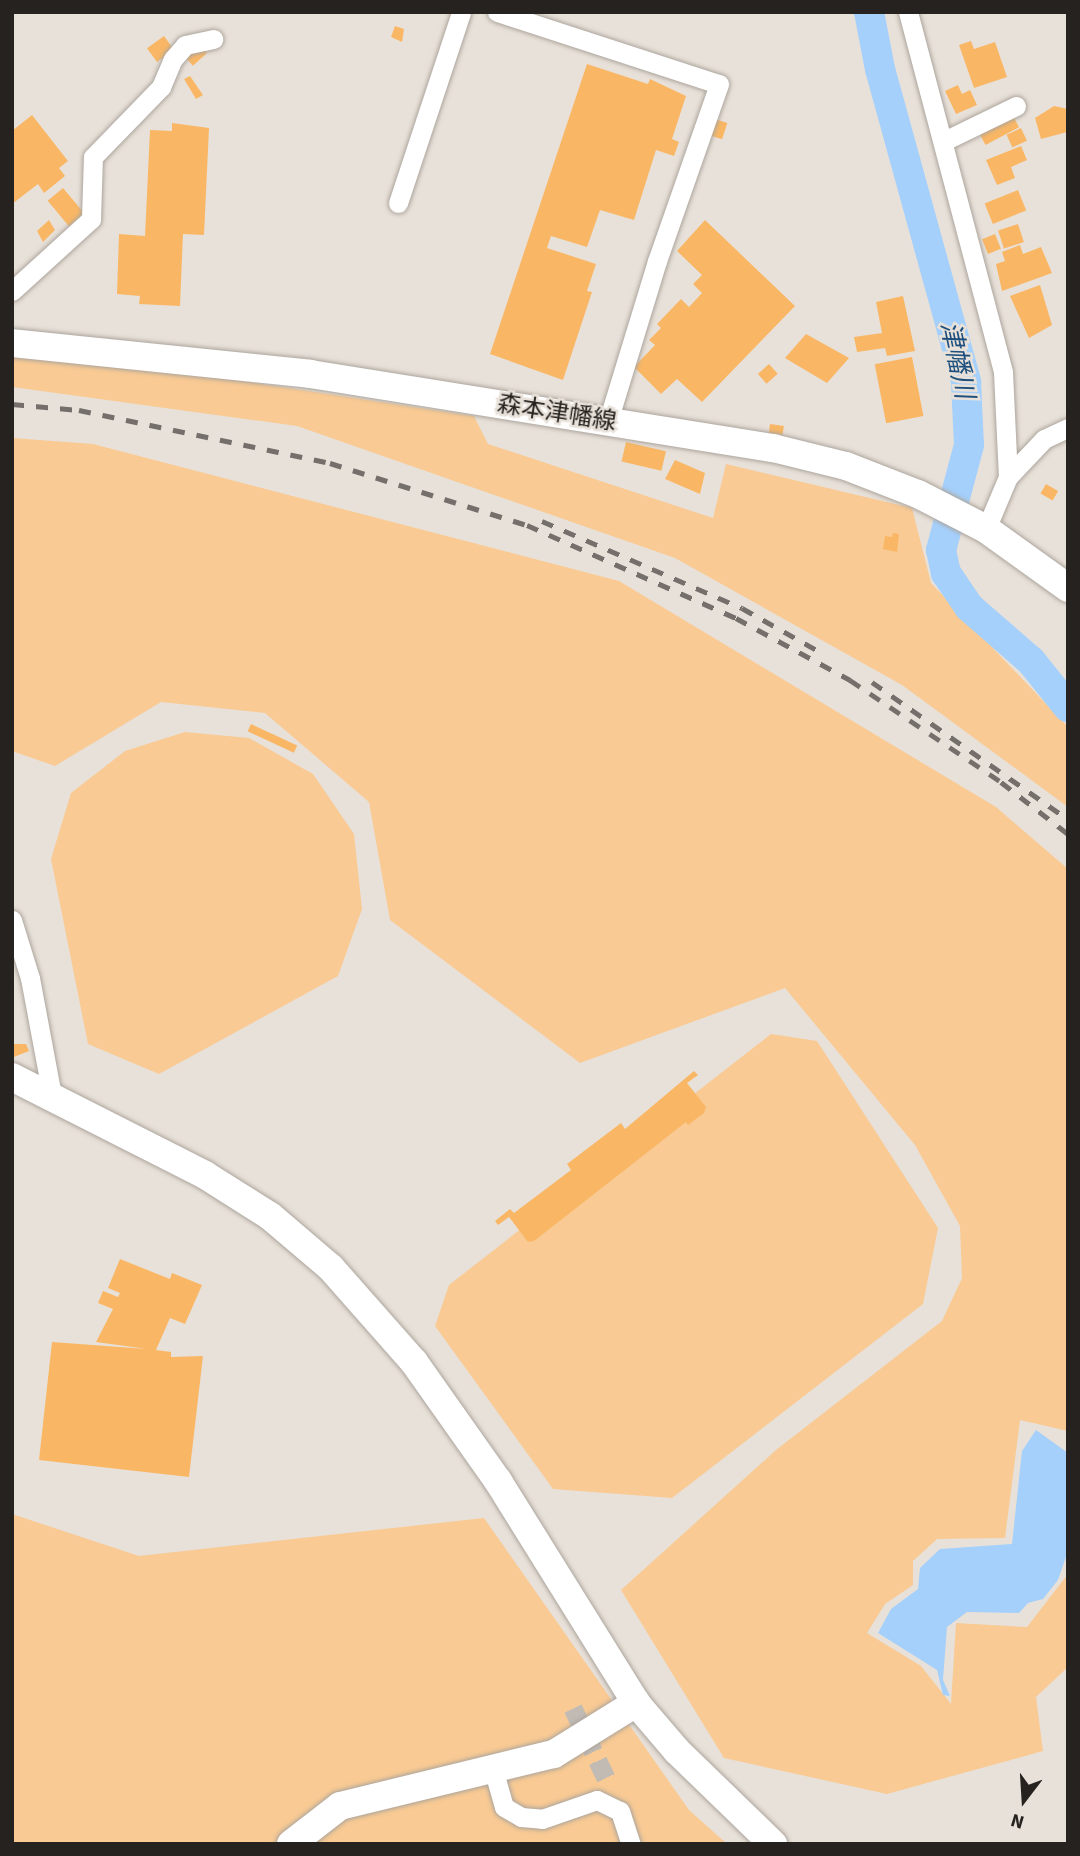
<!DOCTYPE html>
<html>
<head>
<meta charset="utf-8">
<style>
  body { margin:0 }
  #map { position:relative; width:1080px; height:1856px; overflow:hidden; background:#e8e1d9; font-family:"Source Sans 3","Noto Sans JP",sans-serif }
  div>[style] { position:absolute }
  .green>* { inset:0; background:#f9ca93 }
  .water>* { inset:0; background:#a5d0fb }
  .river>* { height:30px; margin:-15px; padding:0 15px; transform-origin:15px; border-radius:15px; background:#a5d0fb }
  .building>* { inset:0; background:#f9b765; transform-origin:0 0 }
  .street-tunnel>* { height:19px; margin-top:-9.5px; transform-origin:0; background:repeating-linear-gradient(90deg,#c1bbb4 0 19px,transparent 0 29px) }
  .roads { filter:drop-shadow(0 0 2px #aca59d) drop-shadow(0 0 2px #aca59d) }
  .street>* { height:19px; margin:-9.5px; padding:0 9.5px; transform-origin:9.5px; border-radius:9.5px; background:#fff }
  .secondary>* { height:28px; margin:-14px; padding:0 14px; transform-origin:14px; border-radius:14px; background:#fff }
  .rail>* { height:5px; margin-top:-2.5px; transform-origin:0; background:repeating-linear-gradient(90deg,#746f6a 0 12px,transparent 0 24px) }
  span { translate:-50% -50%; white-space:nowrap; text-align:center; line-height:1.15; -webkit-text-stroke:5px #e8e1d9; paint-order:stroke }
  .street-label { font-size:24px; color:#25221f }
  .water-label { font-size:26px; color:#1d507e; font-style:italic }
  .frame { position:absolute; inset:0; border:14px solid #25221f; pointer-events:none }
  .north { position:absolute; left:989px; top:1765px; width:70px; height:70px; -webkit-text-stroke:5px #e8e1d9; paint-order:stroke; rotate:197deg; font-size:19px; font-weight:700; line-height:28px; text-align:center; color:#25221f }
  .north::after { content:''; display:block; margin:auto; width:24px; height:32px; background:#25221f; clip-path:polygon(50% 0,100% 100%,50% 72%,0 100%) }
</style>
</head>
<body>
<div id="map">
  <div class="green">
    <i style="clip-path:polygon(12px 357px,170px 370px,474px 416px,488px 444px,713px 518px,726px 464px,912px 508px,931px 583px,1068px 727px,1068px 807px,902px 685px,675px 558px,297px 426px,12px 387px)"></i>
    <i style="clip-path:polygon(12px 438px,93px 444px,619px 581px,996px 807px,1068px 869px,1068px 1431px,1020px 1420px,1005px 1538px,937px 1539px,913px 1561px,913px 1585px,885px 1604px,867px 1633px,921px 1666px,951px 1704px,956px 1623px,1027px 1627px,1068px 1574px,1068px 1667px,1036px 1697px,1043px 1751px,887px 1794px,724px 1758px,621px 1590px,776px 1450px,942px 1321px,962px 1278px,960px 1226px,915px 1145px,785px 988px,580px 1063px,390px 920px,369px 802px,265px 713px,161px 702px,55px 766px,12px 751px)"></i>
    <i style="clip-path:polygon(185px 732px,249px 738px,313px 774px,354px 834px,362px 909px,338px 976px,159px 1074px,88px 1044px,51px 859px,71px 793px,125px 751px)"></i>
    <i style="clip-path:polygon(771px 1034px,817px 1041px,938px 1228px,923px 1304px,672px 1498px,553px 1489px,435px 1326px,449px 1285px)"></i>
    <i style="clip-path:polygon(12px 1514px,139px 1556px,484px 1518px,689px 1810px,727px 1844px,12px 1844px)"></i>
  </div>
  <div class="water">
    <i style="clip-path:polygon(1036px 1430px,1068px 1453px,1068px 1551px,1058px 1580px,1043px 1599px,1028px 1603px,1019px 1613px,967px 1612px,947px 1627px,943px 1680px,950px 1696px,943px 1695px,937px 1670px,878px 1633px,891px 1609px,918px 1589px,920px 1568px,940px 1549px,1012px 1544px,1022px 1451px)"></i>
  </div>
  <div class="river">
    <i style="left:869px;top:12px;width:58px;rotate:79.1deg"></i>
    <i style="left:880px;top:69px;width:325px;rotate:74.6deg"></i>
    <i style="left:966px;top:382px;width:63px;rotate:87.3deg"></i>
    <i style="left:969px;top:445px;width:109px;rotate:104.9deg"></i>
    <i style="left:941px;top:550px;width:24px;rotate:78deg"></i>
    <i style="left:946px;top:573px;width:41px;rotate:55.9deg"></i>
    <i style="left:969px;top:607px;width:82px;rotate:41.1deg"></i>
    <i style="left:1031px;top:661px;width:59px;rotate:51.2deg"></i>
  </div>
  <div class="building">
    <i style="clip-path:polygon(395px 26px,404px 29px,402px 42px,391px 37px)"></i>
    <i style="left:164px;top:36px;width:17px;height:21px;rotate:54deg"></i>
    <i style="clip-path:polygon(971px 41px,974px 49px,995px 42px,1007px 77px,974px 88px,959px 45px)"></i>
    <i style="left:199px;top:44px;width:12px;height:19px;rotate:48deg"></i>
    <i style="clip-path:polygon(587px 64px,648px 84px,650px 79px,686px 96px,672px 139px,679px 142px,674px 156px,656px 150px,634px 220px,600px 210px,587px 247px,551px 236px,547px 248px,596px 264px,587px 291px,592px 292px,563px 380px,490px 354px)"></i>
    <i style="clip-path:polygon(190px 76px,203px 95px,196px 99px,184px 79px)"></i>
    <i style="clip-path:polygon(958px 85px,962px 94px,970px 90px,977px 105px,956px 114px,945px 91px)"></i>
    <i style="clip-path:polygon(1054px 106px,1068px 109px,1067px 132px,1041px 139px,1035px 118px)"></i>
    <i style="left:1012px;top:114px;width:15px;height:38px;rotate:62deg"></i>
    <i style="clip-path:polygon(32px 115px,68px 161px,59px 168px,65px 176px,44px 193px,38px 184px,12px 204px,12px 131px)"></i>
    <i style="left:715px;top:119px;width:13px;height:17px;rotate:18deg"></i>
    <i style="clip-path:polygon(172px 123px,209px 128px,204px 235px,183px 234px,180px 306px,139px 304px,140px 296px,117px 294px,119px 234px,145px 236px,150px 130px,172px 131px)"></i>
    <i style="left:1021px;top:128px;width:14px;height:16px;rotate:65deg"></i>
    <i style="clip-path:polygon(1021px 146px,1027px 160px,1011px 167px,1015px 178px,997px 185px,986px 160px)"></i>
    <i style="left:63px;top:188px;width:33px;height:20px;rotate:50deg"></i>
    <i style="left:1018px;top:190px;width:22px;height:36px;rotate:68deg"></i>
    <i style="clip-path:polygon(49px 220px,55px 230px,43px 242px,37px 231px)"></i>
    <i style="clip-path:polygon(705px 220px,795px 306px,702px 402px,677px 379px,661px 394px,634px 367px,655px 345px,649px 340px,661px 328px,657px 324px,681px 299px,689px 307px,702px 293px,693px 284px,702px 275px,677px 251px)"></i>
    <i style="left:1018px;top:224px;width:19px;height:21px;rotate:72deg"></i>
    <i style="left:995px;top:234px;width:16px;height:14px;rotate:68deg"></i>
    <i style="clip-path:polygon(1020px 245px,1023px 254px,1041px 247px,1052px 273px,1002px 291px,996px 264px,1005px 261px,1002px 252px)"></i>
    <i style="clip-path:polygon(1040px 285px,1052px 325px,1029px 338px,1010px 296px)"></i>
    <i style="clip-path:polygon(903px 296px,915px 351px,887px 356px,885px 348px,857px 352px,854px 337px,882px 333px,876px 302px)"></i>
    <i style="clip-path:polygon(806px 334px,849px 358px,827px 383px,785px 358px)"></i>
    <i style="left:912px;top:357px;width:60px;height:38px;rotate:79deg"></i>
    <i style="left:769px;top:364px;width:13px;height:15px;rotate:48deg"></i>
    <i style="left:770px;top:424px;width:14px;height:9px;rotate:8deg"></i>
    <i style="left:626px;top:442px;width:41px;height:20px;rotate:13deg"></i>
    <i style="clip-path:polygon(675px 460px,705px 473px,700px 494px,665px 479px)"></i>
    <i style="left:1046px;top:484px;width:14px;height:11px;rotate:30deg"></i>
    <i style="clip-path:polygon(893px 533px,899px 534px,897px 552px,883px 549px,885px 536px,892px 537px)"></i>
    <i style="left:251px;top:724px;width:51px;height:8px;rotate:25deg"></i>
    <i style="clip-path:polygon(12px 1044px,26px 1044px,29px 1051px,14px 1057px)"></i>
    <i style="clip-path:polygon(694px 1071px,698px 1075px,687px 1083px,706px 1107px,704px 1113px,688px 1125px,686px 1122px,534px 1241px,528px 1242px,509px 1217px,498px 1225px,495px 1221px,510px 1209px,514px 1213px,571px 1170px,567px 1164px,621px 1123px,625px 1129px)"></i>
    <i style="clip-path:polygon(120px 1259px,170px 1279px,172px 1273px,202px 1285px,185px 1324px,170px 1318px,156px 1350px,171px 1352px,171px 1357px,203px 1356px,189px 1477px,39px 1460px,52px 1342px,147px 1349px,96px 1342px,113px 1309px,98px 1303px,103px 1291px,118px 1297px,120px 1293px,108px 1288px)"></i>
  </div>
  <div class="street-tunnel">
    <i style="left:573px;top:1708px;width:82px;rotate:64.7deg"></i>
  </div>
  <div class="roads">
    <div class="street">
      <i style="left:497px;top:12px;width:233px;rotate:18deg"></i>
      <i style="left:719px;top:84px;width:188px;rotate:109.3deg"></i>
      <i style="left:657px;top:261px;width:167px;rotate:107deg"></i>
      <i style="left:908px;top:12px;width:372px;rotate:75.2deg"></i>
      <i style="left:1003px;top:372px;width:105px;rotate:87.3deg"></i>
      <i style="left:944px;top:141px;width:80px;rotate:-25.9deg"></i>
      <i style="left:398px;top:203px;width:201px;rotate:-71.7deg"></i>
      <i style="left:12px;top:291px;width:107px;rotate:-42.3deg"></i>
      <i style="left:91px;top:219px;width:62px;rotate:-88.2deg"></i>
      <i style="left:93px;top:157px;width:98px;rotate:-45.8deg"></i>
      <i style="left:161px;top:87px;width:30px;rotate:-67deg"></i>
      <i style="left:173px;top:59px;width:18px;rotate:-49deg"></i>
      <i style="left:185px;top:45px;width:29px;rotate:-12deg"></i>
      <i style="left:986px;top:529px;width:56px;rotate:-67.1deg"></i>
      <i style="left:1008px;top:477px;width:52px;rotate:-46.5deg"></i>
      <i style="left:1044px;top:439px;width:26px;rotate:-25deg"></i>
      <i style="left:12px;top:920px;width:61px;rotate:72.8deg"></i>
      <i style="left:30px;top:978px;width:120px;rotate:79.4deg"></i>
      <i style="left:494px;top:1772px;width:36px;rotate:74deg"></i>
      <i style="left:504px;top:1807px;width:20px;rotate:30deg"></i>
      <i style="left:521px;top:1817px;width:21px;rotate:5deg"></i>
      <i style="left:542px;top:1819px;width:58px;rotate:-19.1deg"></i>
      <i style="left:597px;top:1800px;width:25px;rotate:26deg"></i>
      <i style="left:620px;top:1811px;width:35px;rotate:72deg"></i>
    </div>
    <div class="secondary">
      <i style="left:12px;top:343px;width:300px;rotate:5.9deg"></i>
      <i style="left:310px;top:374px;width:469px;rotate:9.1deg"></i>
      <i style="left:773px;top:448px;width:75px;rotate:13.9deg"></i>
      <i style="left:846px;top:466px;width:77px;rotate:21.3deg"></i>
      <i style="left:918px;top:494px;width:76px;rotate:27.2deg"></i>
      <i style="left:986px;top:529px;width:101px;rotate:35.7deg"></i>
      <i style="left:12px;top:1077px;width:216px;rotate:26.9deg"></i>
      <i style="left:205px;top:1175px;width:77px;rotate:32.2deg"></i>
      <i style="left:270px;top:1216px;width:80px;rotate:40.4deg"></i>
      <i style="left:331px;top:1268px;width:125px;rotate:48.6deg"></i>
      <i style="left:414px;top:1362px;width:146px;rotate:54.8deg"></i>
      <i style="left:498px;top:1481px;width:261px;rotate:58.1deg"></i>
      <i style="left:636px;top:1703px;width:63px;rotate:49.5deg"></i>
      <i style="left:677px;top:1751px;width:134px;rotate:44.1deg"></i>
      <i style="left:291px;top:1844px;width:62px;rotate:-37.8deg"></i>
      <i style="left:340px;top:1806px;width:220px;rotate:-13.7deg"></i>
      <i style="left:554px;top:1754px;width:97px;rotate:-31.9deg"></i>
    </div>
  </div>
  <div class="rail">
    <i style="left:12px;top:404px;width:67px;rotate:5.1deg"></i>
    <i style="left:79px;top:410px;width:257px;rotate:11.9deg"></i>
    <i style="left:330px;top:463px;width:207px;rotate:17.5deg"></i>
    <i style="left:527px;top:525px;width:229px;rotate:24deg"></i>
    <i style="left:736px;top:618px;width:130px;rotate:28.5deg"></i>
    <i style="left:850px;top:680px;width:182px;rotate:34deg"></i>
    <i style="left:1001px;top:782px;width:85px;rotate:37.8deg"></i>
    <i style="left:542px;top:521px;width:218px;rotate:23.5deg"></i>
    <i style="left:742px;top:608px;width:90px;rotate:29.4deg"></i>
    <i style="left:872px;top:682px;width:239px;rotate:35deg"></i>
  </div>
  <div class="street-label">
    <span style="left:557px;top:413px;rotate:9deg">森本津幡線</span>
  </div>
  <div class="water-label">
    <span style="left:957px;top:360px;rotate:78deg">津幡川</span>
  </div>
  <div class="frame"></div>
  <div class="north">N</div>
</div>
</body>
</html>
